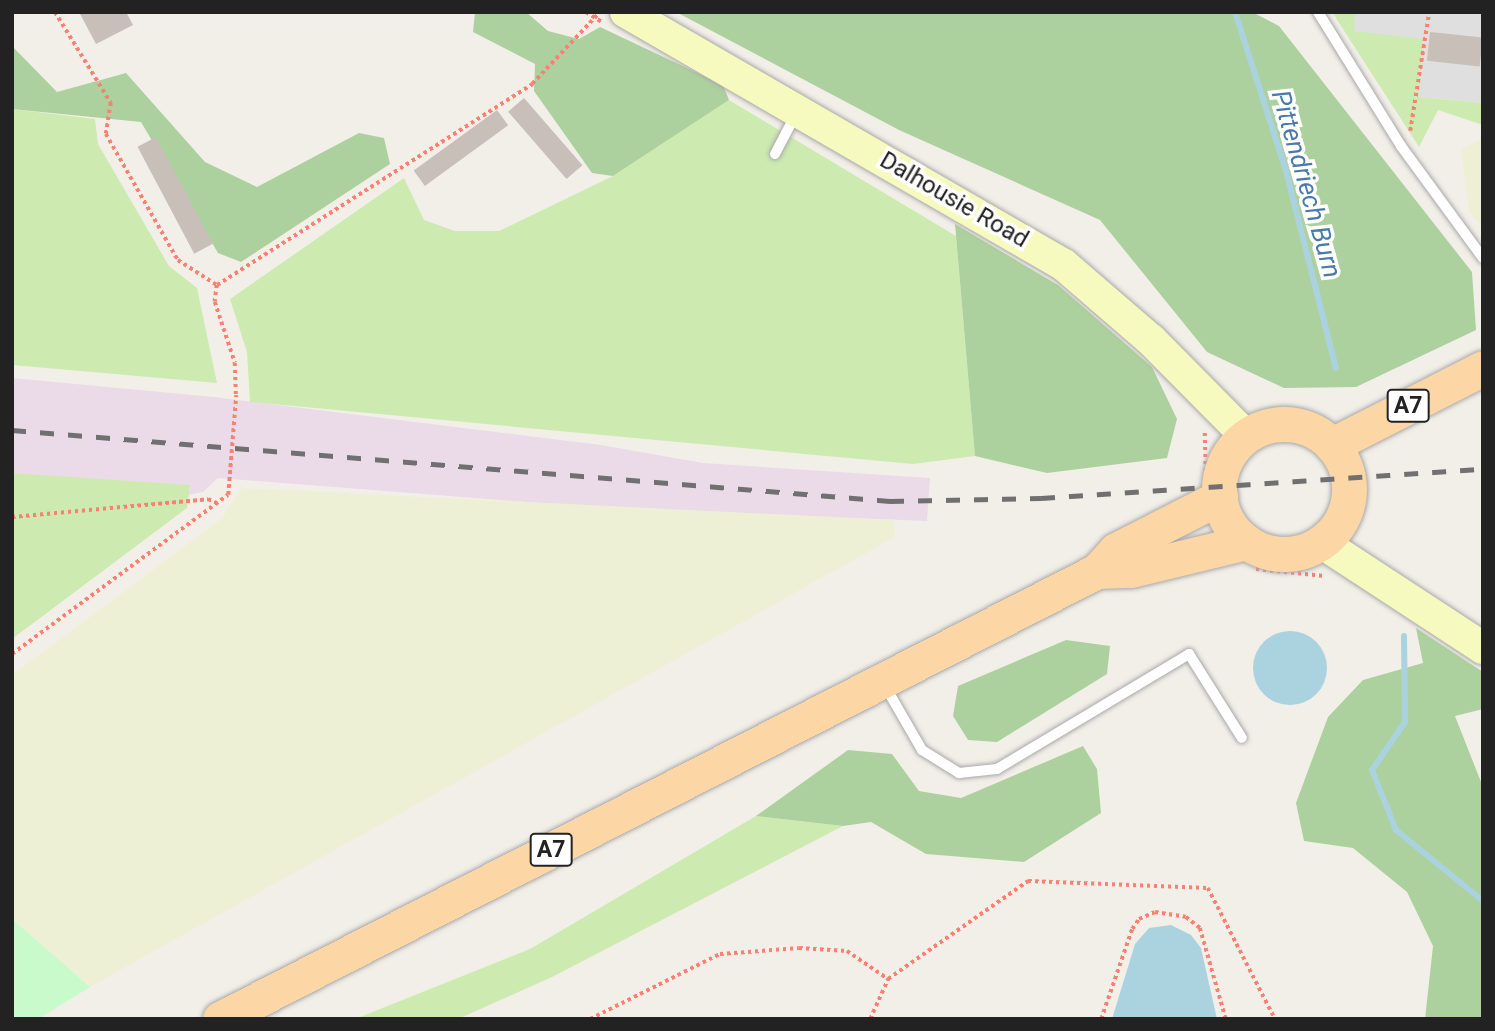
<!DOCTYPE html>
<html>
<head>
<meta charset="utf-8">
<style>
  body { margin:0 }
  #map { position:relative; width:1495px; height:1031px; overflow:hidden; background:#f2efe9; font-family:Roboto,sans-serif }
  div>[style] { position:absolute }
  .residential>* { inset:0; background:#e0dfdf }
  .industrial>* { inset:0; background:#ebdbe8 }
  .farmland>* { inset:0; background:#eef0d5 }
  .grass>* { inset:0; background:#cdebb0 }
  .forest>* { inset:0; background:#add19e }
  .park>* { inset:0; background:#c8facc }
  .water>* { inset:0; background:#aad3df }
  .round { border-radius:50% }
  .stream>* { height:6px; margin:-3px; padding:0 3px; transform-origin:3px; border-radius:3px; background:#aad3df }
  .building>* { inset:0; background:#c7bfb8; transform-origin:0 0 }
  .path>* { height:3.5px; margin-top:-1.75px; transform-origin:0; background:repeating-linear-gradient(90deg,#fa8072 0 3.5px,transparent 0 7px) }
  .roads { filter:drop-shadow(0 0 2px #a9a9a9) drop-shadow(0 0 2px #a9a9a9) }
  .lane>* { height:10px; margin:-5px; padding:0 5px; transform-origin:5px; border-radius:5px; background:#fff }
  .secondary>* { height:32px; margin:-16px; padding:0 16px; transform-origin:16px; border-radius:16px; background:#f7fabf }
  .primary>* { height:35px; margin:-17.5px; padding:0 17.5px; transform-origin:17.5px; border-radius:17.5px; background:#fcd6a4 }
  .primary>.ring { margin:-17.5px; padding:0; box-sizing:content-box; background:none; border:35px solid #fcd6a4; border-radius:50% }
  .rail>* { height:5px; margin-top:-2.5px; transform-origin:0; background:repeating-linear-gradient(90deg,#707070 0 14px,transparent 0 28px) }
  .path-bridge>* { height:3.5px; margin-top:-1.75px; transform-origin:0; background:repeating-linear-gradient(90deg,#fa8072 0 3.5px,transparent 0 7px) }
  span { translate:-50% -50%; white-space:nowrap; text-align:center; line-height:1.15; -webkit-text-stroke:7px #fff; paint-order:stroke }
  .shield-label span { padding:2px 5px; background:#fff; border:2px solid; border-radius:5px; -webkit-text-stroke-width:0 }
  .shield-label { font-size:23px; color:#222; font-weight:700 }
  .street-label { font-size:24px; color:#222 }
  .water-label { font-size:26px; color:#4a7aab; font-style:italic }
  .frame { position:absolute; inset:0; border:14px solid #222; pointer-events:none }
</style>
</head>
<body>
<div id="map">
  <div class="residential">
    <i style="clip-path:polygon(1355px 12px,1483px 12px,1483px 103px,1418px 97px,1353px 31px)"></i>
  </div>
  <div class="industrial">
    <i style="clip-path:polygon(12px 378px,214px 397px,601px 445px,703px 463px,930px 478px,927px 521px,590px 507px,218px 478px,203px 492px,183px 496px,12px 510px)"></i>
  </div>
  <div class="farmland">
    <i style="clip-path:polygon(1483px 138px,1483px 227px,1469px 212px,1461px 149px)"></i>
    <i style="clip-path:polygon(242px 488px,893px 520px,895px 537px,90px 987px,12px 919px,12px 675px,222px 518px)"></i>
  </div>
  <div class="grass">
    <i style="clip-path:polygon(1332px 12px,1355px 12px,1354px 31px,1423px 39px,1418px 97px,1483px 103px,1483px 125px,1438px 110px,1419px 147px)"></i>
    <i style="clip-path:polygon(729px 100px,956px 236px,975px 456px,913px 464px,250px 402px,247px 352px,230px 299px,404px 178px,424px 220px,455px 231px,499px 231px,613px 176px)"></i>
    <i style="clip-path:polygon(12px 109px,95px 119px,98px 144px,169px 266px,197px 288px,217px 383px,12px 365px)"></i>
    <i style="clip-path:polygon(12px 473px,190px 485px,187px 508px,12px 639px)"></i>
    <i style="clip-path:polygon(756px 816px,843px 826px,552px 977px,458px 1019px,355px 1019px,530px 949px)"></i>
  </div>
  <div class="forest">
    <i style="clip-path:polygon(475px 12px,526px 12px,548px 31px,579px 39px,600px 27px,723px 85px,729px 100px,613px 176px,592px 173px,534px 91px,535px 64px,473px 32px)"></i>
    <i style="clip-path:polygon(676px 12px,1252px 12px,1279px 26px,1472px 272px,1476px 330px,1356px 387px,1284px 388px,1207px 352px,1100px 220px,899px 130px)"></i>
    <i style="clip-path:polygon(12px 46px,57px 92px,126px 73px,205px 162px,257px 187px,359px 133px,384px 138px,390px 164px,241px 262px,218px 253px,141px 122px,12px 109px)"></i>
    <i style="clip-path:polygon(955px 224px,1058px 285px,1152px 367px,1177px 419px,1167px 458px,1047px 473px,975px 456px)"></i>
    <i style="clip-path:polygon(1416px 628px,1483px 672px,1483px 709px,1455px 716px,1483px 787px,1483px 1019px,1425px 1019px,1433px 946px,1407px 892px,1353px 848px,1304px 841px,1296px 803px,1328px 717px,1363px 680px,1423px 663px)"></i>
    <i style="clip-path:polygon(1066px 640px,1110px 646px,1107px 674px,997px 742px,968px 740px,953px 716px,958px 686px)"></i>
    <i style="clip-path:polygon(1083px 746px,1097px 769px,1101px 813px,1024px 862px,926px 854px,871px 822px,843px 826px,756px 816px,848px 750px,892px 754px,919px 791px,961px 798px)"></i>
  </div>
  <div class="park">
    <i style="clip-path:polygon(12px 919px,90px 987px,38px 1019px,12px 1019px)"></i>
  </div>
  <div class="water">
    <i class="round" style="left:1253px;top:631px;width:74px;height:74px"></i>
    <i style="clip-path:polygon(1171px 925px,1191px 935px,1201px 948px,1217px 1019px,1112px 1019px,1135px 944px,1149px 928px)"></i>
  </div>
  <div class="stream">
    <i style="left:1235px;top:12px;width:167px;rotate:72.2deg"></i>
    <i style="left:1286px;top:171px;width:203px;rotate:75.8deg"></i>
    <i style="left:1404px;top:636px;width:86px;rotate:89.3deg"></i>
    <i style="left:1405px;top:722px;width:58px;rotate:124.5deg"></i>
    <i style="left:1372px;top:770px;width:65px;rotate:68.2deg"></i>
    <i style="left:1396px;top:830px;width:112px;rotate:39.2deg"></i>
  </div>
  <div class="building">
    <i style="clip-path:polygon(79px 12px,126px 12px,133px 25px,96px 44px)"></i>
    <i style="left:1430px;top:32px;width:53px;height:29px;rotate:6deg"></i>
    <i style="left:524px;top:98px;width:89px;height:21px;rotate:49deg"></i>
    <i style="left:497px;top:110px;width:19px;height:103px;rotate:54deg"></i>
    <i style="left:156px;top:137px;width:121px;height:21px;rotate:62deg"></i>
  </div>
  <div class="path">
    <i style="left:55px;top:12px;width:107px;rotate:58.4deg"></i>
    <i style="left:111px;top:103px;width:31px;rotate:99deg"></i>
    <i style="left:106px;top:134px;width:145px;rotate:60.3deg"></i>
    <i style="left:178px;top:260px;width:46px;rotate:32.7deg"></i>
    <i style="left:586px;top:12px;width:19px;rotate:32deg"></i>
    <i style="left:1410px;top:131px;width:121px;rotate:-80.9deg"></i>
    <i style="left:217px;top:285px;width:374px;rotate:-32.5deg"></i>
    <i style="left:532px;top:84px;width:99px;rotate:-46.6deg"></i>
    <i style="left:217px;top:285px;width:17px;rotate:97deg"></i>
    <i style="left:215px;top:302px;width:64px;rotate:71.8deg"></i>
    <i style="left:235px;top:363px;width:32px;rotate:88deg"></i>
    <i style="left:1205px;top:433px;width:41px;rotate:88.6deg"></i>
    <i style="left:12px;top:517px;width:197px;rotate:-5.2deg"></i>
    <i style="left:208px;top:499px;width:10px;rotate:24deg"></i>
    <i style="left:1256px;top:569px;width:69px;rotate:5.8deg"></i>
    <i style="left:12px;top:654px;width:268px;rotate:-36.4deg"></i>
    <i style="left:590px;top:1019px;width:145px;rotate:-26.6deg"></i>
    <i style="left:720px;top:954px;width:79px;rotate:-4.3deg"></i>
    <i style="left:799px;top:948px;width:48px;rotate:3.6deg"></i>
    <i style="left:847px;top:951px;width:50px;rotate:34.3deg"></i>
    <i style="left:888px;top:979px;width:171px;rotate:-35deg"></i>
    <i style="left:1028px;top:881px;width:180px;rotate:2.2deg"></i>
    <i style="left:1208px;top:888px;width:147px;rotate:62.9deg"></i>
    <i style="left:870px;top:1019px;width:44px;rotate:-65.8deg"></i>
    <i style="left:1101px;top:1019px;width:95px;rotate:-71deg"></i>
    <i style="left:1132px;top:929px;width:12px;rotate:-55deg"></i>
    <i style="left:1139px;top:919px;width:17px;rotate:-24deg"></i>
    <i style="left:1155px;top:912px;width:31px;rotate:9deg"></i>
    <i style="left:1186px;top:917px;width:18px;rotate:38deg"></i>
    <i style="left:1200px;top:928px;width:95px;rotate:74.1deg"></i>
  </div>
  <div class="roads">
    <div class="lane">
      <i style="left:1318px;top:12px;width:158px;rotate:58.2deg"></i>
      <i style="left:1401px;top:146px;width:139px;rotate:53.8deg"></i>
      <i style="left:775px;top:154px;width:47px;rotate:-62.4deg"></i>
      <i style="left:885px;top:686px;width:74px;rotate:60deg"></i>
      <i style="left:922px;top:750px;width:44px;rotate:31.9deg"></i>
      <i style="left:959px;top:773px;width:38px;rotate:-6deg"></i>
      <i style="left:997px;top:769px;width:224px;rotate:-30.9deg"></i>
      <i style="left:1189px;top:654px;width:99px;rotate:57.8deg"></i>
    </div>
    <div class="secondary">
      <i style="left:626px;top:12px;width:506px;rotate:30.01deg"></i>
      <i style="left:1064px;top:265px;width:115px;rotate:40.8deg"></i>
      <i style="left:1151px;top:340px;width:135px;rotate:45.3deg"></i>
      <i style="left:1321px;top:542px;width:194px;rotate:33.2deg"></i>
    </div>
    <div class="primary">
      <i class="ring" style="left:1219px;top:424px;width:95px;height:95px"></i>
      <i style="left:1332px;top:445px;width:169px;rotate:-27deg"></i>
      <i style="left:1097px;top:571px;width:34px;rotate:-2deg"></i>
      <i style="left:1131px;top:570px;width:119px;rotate:-13.6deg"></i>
      <i style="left:220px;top:1019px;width:985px;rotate:-27.06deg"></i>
      <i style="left:1097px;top:571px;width:28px;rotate:-48deg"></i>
      <i style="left:1116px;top:550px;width:117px;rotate:-27deg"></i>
    </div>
  </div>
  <div class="rail">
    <i style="left:12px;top:430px;width:881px;rotate:4.62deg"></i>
    <i style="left:890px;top:501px;width:151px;rotate:-1.1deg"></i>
    <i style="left:1041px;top:498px;width:443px;rotate:-3.8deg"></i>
  </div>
  <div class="path-bridge">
    <i style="left:228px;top:495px;width:100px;rotate:-85.4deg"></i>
  </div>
  <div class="shield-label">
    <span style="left:1408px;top:406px">A7</span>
    <span style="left:551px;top:850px">A7</span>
  </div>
  <div class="street-label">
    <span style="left:954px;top:200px;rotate:30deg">Dalhousie Road</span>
  </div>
  <div class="water-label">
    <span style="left:1306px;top:184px;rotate:74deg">Pittendriech Burn</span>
  </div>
  <div class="frame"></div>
</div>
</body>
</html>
